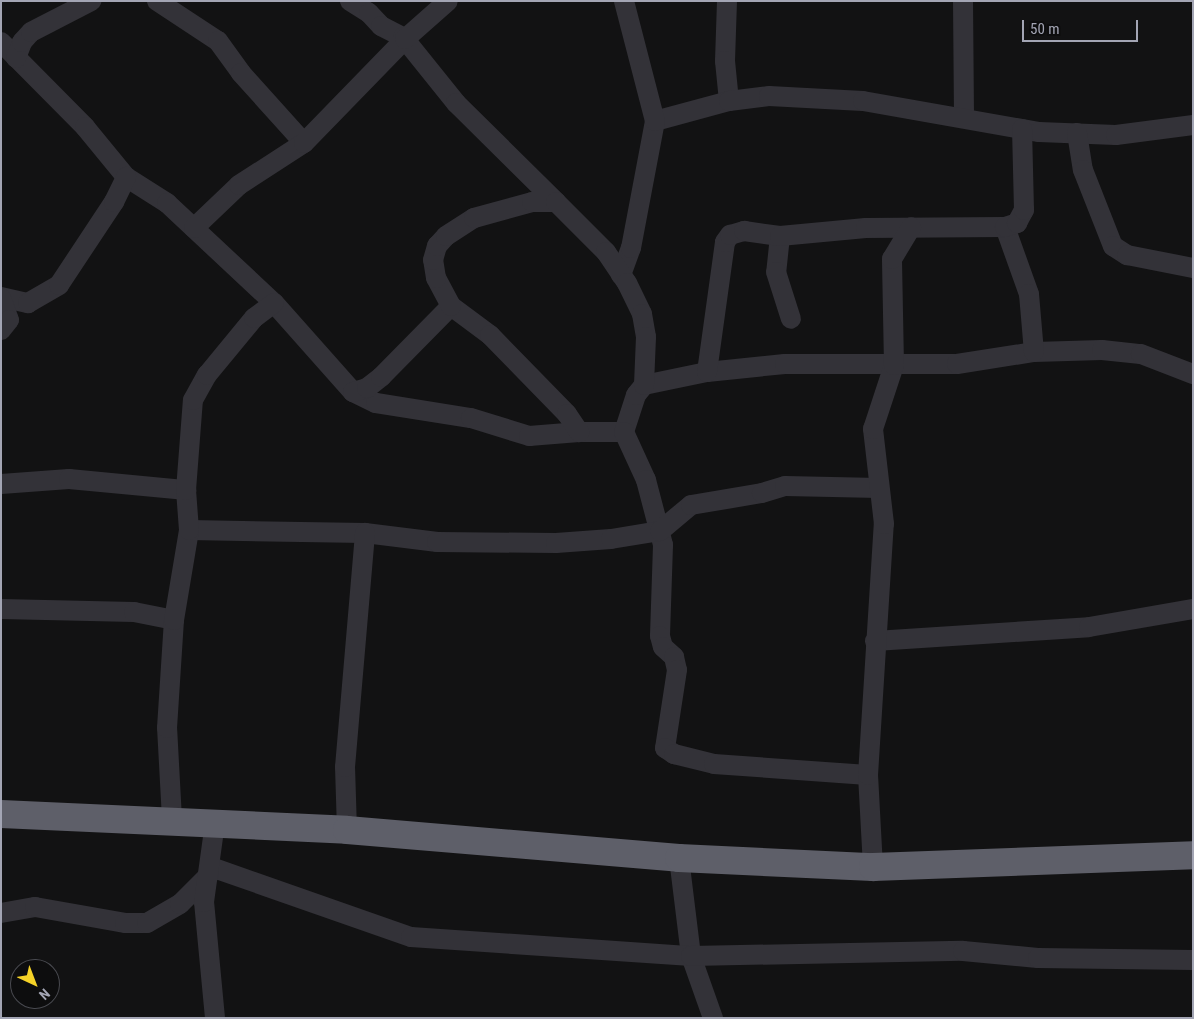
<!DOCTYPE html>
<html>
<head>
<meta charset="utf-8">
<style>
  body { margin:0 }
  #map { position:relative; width:1194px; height:1019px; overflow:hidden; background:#121213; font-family:"Roboto Condensed",sans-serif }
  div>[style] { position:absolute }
  .minor>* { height:20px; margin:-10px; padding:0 10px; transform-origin:10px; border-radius:10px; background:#333238 }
  .highway>* { height:28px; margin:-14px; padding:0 14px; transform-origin:14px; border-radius:14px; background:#5e5f69 }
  span { translate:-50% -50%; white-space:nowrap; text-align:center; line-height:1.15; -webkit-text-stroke:4px #0d0d0e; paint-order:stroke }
  .frame { position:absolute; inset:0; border:2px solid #a3a5b4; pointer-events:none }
  .north { position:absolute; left:10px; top:959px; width:50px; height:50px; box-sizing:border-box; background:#0d0d0e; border:1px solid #494a50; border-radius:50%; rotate:137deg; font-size:14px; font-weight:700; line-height:20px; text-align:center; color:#a3a5b4 }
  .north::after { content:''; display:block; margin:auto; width:18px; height:22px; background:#f5d228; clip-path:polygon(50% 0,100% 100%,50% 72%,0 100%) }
  .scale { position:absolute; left:1022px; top:20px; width:116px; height:22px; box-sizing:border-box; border:2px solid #a3a5b4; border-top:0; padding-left:6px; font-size:15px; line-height:18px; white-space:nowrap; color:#a3a5b4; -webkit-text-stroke:4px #0d0d0e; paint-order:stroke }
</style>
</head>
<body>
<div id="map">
  <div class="minor">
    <i style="left:157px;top:1px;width:73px;rotate:33.3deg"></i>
    <i style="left:218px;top:41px;width:39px;rotate:54deg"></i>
    <i style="left:241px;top:73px;width:94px;rotate:48deg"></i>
    <i style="left:350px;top:1px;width:22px;rotate:32deg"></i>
    <i style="left:369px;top:13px;width:18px;rotate:47deg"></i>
    <i style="left:381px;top:26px;width:25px;rotate:27deg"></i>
    <i style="left:403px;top:37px;width:85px;rotate:51.2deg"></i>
    <i style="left:456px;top:103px;width:141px;rotate:44.7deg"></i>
    <i style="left:727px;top:1px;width:60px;rotate:91.9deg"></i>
    <i style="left:725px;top:61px;width:40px;rotate:84.3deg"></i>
    <i style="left:963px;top:1px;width:116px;rotate:89.5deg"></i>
    <i style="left:1px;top:42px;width:120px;rotate:45.3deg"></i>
    <i style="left:85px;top:127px;width:65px;rotate:50.6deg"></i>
    <i style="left:126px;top:177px;width:49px;rotate:32.4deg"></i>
    <i style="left:167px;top:203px;width:146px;rotate:43.1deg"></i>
    <i style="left:274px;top:303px;width:119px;rotate:48.4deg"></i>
    <i style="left:353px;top:392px;width:25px;rotate:26deg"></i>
    <i style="left:376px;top:403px;width:96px;rotate:9deg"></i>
    <i style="left:471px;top:418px;width:61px;rotate:17.2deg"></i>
    <i style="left:529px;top:436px;width:50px;rotate:-4.6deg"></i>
    <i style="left:579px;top:432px;width:45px"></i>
    <i style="left:624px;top:432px;width:39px;rotate:-72deg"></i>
    <i style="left:636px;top:395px;width:13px;rotate:-51deg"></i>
    <i style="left:644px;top:385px;width:64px;rotate:-11.7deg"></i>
    <i style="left:707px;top:372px;width:78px;rotate:-5.9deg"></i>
    <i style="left:785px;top:364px;width:172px"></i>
    <i style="left:957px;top:364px;width:78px;rotate:-8.9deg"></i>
    <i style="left:1034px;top:352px;width:68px;rotate:-1.7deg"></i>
    <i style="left:1102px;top:350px;width:39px;rotate:6deg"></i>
    <i style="left:1141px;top:354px;width:56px;rotate:21deg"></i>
    <i style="left:16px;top:58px;width:17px;rotate:-69deg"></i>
    <i style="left:22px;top:42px;width:13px;rotate:-48deg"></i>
    <i style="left:31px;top:32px;width:68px;rotate:-27.3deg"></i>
    <i style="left:655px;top:121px;width:77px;rotate:-15.1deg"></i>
    <i style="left:729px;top:101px;width:40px;rotate:-7.1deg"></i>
    <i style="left:769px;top:96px;width:94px;rotate:3deg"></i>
    <i style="left:863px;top:101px;width:179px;rotate:10deg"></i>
    <i style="left:1039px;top:132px;width:77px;rotate:2.2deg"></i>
    <i style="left:1116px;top:135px;width:78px;rotate:-7.4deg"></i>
    <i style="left:1077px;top:133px;width:37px;rotate:81deg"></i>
    <i style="left:1083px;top:170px;width:82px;rotate:68.5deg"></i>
    <i style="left:1113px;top:246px;width:17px;rotate:33deg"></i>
    <i style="left:1127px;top:255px;width:67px;rotate:11.1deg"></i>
    <i style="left:1005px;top:227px;width:71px;rotate:70.3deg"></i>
    <i style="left:1029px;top:294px;width:58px;rotate:85.1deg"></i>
    <i style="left:194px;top:228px;width:62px;rotate:-43.7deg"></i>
    <i style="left:239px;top:185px;width:77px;rotate:-32.9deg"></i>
    <i style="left:304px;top:143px;width:145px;rotate:-45.8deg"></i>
    <i style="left:405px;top:39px;width:57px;rotate:-41.5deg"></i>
    <i style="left:780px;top:236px;width:36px;rotate:96deg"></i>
    <i style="left:776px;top:272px;width:49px;rotate:72.3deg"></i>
    <i style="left:621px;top:275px;width:29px;rotate:-70deg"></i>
    <i style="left:631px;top:248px;width:129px;rotate:-79.3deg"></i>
    <i style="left:655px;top:121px;width:124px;rotate:-104.5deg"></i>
    <i style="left:1px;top:297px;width:28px;rotate:13deg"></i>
    <i style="left:28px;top:303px;width:36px;rotate:-30deg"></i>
    <i style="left:59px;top:285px;width:100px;rotate:-56.5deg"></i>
    <i style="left:114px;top:202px;width:28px;rotate:-64deg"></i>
    <i style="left:1px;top:298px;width:23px;rotate:70deg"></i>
    <i style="left:9px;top:320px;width:13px;rotate:129deg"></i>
    <i style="left:451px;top:306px;width:49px;rotate:36.6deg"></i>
    <i style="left:490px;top:335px;width:110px;rotate:45.7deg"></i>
    <i style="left:567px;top:414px;width:22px;rotate:56deg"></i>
    <i style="left:707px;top:372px;width:131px;rotate:-82.1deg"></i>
    <i style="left:725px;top:242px;width:9px;rotate:-54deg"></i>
    <i style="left:730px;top:235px;width:15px;rotate:-16deg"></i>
    <i style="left:744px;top:231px;width:36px;rotate:8deg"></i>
    <i style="left:780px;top:236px;width:86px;rotate:-5.3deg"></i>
    <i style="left:866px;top:228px;width:139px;rotate:-0.4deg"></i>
    <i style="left:1005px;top:227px;width:13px;rotate:-18deg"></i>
    <i style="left:1017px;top:223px;width:15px;rotate:-62deg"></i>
    <i style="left:1024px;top:210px;width:81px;rotate:-91.4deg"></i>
    <i style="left:353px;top:392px;width:15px;rotate:-16deg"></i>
    <i style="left:367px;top:388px;width:18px;rotate:-38deg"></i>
    <i style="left:381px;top:377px;width:100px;rotate:-45.4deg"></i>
    <i style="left:451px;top:306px;width:32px;rotate:-118deg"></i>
    <i style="left:436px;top:278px;width:18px;rotate:-99deg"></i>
    <i style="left:433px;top:260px;width:15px;rotate:-74deg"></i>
    <i style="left:437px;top:246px;width:13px;rotate:-48deg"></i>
    <i style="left:446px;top:236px;width:33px;rotate:-33deg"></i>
    <i style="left:474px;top:218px;width:60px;rotate:-15.4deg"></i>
    <i style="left:532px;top:202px;width:24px"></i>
    <i style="left:556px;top:202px;width:71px;rotate:45deg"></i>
    <i style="left:606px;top:252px;width:37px;rotate:56deg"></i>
    <i style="left:627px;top:283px;width:34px;rotate:64deg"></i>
    <i style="left:642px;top:314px;width:23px;rotate:80deg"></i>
    <i style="left:646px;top:337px;width:48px;rotate:92.4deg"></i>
    <i style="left:624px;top:432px;width:53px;rotate:65.4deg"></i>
    <i style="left:646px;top:480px;width:67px;rotate:75.3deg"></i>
    <i style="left:663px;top:545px;width:91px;rotate:91.9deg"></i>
    <i style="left:660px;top:636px;width:11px;rotate:75deg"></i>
    <i style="left:663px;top:647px;width:15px;rotate:42deg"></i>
    <i style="left:674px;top:657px;width:13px;rotate:77deg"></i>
    <i style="left:677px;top:670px;width:79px;rotate:98.7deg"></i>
    <i style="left:665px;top:748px;width:11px;rotate:34deg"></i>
    <i style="left:674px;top:754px;width:41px;rotate:14deg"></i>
    <i style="left:714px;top:764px;width:154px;rotate:4.1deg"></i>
    <i style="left:1px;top:484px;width:68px;rotate:-4.2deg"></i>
    <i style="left:69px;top:479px;width:118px;rotate:5.4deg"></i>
    <i style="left:189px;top:530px;width:176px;rotate:1deg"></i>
    <i style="left:365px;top:533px;width:73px;rotate:7.1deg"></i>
    <i style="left:437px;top:542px;width:119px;rotate:0.5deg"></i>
    <i style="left:556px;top:543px;width:55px;rotate:-4.2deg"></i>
    <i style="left:611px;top:539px;width:50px;rotate:-9.3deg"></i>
    <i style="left:660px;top:531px;width:40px;rotate:-40deg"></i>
    <i style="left:691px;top:505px;width:72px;rotate:-9.6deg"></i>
    <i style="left:762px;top:493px;width:24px;rotate:-17deg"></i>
    <i style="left:785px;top:486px;width:94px;rotate:1.2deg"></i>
    <i style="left:1px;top:609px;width:133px;rotate:1.3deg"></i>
    <i style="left:134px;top:612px;width:41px;rotate:11.3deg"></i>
    <i style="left:875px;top:641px;width:214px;rotate:-3.7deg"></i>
    <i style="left:1089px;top:627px;width:106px;rotate:-9.8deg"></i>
    <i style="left:172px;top:819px;width:91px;rotate:-93.1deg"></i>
    <i style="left:167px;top:728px;width:108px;rotate:-86.3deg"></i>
    <i style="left:174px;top:620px;width:91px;rotate:-80.5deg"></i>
    <i style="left:189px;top:530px;width:40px;rotate:-94.3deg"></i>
    <i style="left:186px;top:490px;width:90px;rotate:-85.6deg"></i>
    <i style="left:193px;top:400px;width:29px;rotate:-61deg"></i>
    <i style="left:207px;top:375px;width:74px;rotate:-50.5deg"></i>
    <i style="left:254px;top:318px;width:25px;rotate:-37deg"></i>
    <i style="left:347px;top:830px;width:63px;rotate:-91.8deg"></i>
    <i style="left:345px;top:767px;width:235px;rotate:-85.1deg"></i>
    <i style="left:679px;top:858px;width:99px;rotate:83deg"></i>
    <i style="left:691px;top:956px;width:66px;rotate:70.5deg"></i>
    <i style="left:211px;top:867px;width:212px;rotate:19.3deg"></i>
    <i style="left:411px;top:937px;width:281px;rotate:3.9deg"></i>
    <i style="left:691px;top:956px;width:272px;rotate:-1.1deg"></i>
    <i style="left:963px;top:951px;width:75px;rotate:5.3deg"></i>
    <i style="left:1038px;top:958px;width:155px;rotate:0.7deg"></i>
    <i style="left:873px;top:867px;width:92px;rotate:-93.1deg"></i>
    <i style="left:868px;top:775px;width:252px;rotate:-86.4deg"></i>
    <i style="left:884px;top:524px;width:96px;rotate:-96.6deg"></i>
    <i style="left:873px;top:429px;width:67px;rotate:-71.8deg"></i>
    <i style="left:894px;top:365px;width:106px;rotate:-91.1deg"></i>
    <i style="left:892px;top:259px;width:37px;rotate:-59deg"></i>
    <i style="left:1px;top:913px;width:35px;rotate:-10deg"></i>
    <i style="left:35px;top:907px;width:91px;rotate:10.1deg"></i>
    <i style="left:125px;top:923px;width:22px"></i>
    <i style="left:147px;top:923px;width:38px;rotate:-30deg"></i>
    <i style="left:180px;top:904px;width:41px;rotate:-45deg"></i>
    <i style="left:215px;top:1018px;width:117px;rotate:-95.4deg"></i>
    <i style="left:204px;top:902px;width:80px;rotate:-82.1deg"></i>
  </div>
  <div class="highway">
    <i style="left:1px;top:814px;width:346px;rotate:2.6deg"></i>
    <i style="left:347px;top:830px;width:333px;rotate:4.8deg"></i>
    <i style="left:679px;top:858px;width:194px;rotate:2.7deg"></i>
    <i style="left:873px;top:867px;width:320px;rotate:-2.1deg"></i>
  </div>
  <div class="frame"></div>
  <div class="north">N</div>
  <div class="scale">50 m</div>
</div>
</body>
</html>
